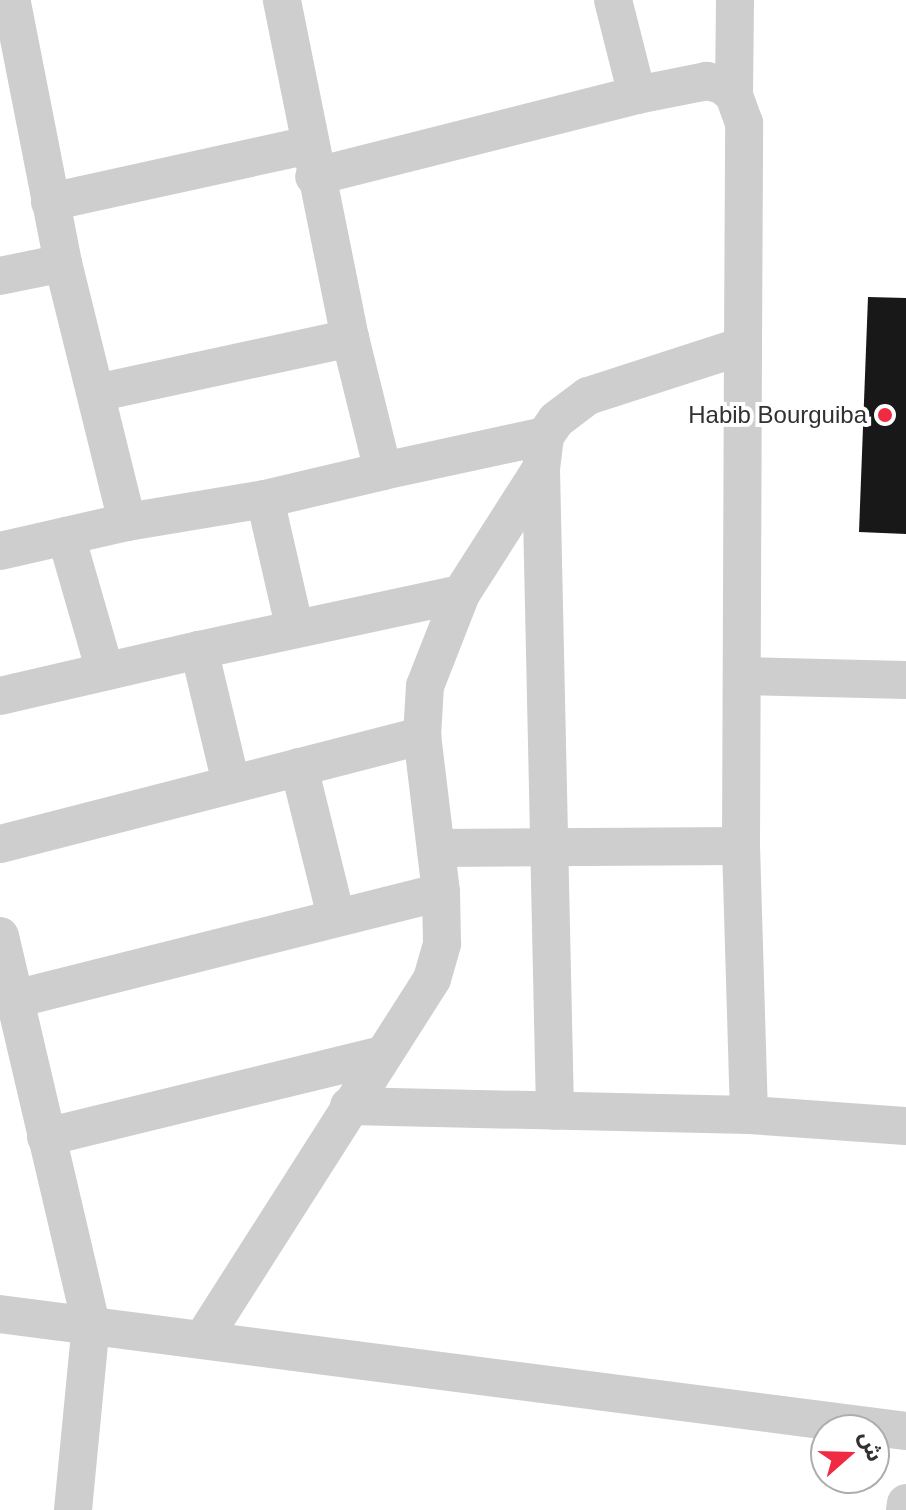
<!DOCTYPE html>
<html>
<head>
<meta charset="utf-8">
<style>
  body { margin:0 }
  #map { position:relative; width:906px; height:1510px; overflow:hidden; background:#fff; font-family:Helvetica,"Noto Sans Arabic",sans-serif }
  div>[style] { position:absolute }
  .building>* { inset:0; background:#181818 }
  .minor>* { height:38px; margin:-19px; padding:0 19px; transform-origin:19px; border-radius:19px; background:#cecece }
  .dots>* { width:22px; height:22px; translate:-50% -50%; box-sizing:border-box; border:4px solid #fff; border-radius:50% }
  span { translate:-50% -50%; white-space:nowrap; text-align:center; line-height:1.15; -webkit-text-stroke:8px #fff; paint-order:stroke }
  .poi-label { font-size:24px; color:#313131 }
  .right { translate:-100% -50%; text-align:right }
  .north { position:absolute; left:810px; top:1414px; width:80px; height:80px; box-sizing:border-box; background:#fff; border:2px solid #adadad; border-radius:50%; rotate:70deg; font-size:22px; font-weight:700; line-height:32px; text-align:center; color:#313131 }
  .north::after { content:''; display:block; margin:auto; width:28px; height:36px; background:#f12a44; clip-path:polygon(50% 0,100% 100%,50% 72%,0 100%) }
</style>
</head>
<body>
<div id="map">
  <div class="building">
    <i style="clip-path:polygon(868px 297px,906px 298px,906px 534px,859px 532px)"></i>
  </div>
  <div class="minor">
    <i style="left:613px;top:0;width:98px;rotate:75.8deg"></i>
    <i style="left:0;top:5px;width:12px;rotate:-9deg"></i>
    <i style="left:12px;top:3px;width:265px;rotate:78.9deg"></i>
    <i style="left:63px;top:263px;width:267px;rotate:76.1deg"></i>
    <i style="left:127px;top:522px;width:130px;rotate:167.1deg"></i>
    <i style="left:734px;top:95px;width:95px;rotate:-89.4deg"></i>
    <i style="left:50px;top:202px;width:265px;rotate:-12.4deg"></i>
    <i style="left:0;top:276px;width:64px;rotate:-11.7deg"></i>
    <i style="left:96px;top:393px;width:260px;rotate:-12.2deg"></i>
    <i style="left:350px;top:338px;width:345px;rotate:-101.4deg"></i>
    <i style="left:541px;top:469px;width:642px;rotate:88.75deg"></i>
    <i style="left:383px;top:471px;width:166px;rotate:-12.2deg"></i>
    <i style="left:265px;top:499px;width:130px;rotate:77.1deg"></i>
    <i style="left:127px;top:522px;width:140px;rotate:-9.5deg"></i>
    <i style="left:265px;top:499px;width:121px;rotate:-13.3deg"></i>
    <i style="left:383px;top:471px;width:137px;rotate:-103.9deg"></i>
    <i style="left:66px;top:536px;width:141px;rotate:73.9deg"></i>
    <i style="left:742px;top:676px;width:164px;rotate:1.4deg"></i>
    <i style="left:0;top:696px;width:204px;rotate:-13deg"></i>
    <i style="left:299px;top:767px;width:154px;rotate:76.1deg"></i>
    <i style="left:231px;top:783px;width:137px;rotate:-103.5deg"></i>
    <i style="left:199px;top:650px;width:268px;rotate:-12.1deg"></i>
    <i style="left:0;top:844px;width:436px;rotate:-14.4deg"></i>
    <i style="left:437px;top:848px;width:304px;rotate:-0.4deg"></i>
    <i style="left:0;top:936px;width:398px;rotate:76.8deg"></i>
    <i style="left:91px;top:1323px;width:188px;rotate:95.5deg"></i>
    <i style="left:15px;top:999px;width:439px;rotate:-14.1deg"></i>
    <i style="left:349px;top:1106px;width:400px;rotate:1.3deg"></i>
    <i style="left:749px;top:1115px;width:269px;rotate:-91.7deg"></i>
    <i style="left:741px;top:846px;width:500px;rotate:-89.77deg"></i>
    <i style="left:749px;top:1115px;width:157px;rotate:4deg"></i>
    <i style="left:46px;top:1137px;width:346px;rotate:-13.7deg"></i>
    <i style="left:0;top:1314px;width:914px;rotate:7.36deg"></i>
    <i style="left:204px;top:1337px;width:424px;rotate:-57.5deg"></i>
    <i style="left:432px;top:979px;width:37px;rotate:-74deg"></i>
    <i style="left:442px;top:943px;width:51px;rotate:-91.1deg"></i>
    <i style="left:441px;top:892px;width:157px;rotate:-96.9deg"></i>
    <i style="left:422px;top:736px;width:50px;rotate:-86.6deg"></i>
    <i style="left:425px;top:686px;width:99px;rotate:-68.6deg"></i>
    <i style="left:461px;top:594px;width:148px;rotate:-57.4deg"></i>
    <i style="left:541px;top:469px;width:33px;rotate:-83deg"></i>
    <i style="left:545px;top:436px;width:19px;rotate:-55deg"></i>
    <i style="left:556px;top:420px;width:40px;rotate:-37deg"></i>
    <i style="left:588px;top:396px;width:163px;rotate:-17.9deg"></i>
    <i style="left:743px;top:346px;width:223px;rotate:-89.7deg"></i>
    <i style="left:744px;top:123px;width:30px;rotate:-110deg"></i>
    <i style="left:734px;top:95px;width:16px;rotate:-140deg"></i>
    <i style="left:722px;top:85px;width:16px;rotate:-165deg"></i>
    <i style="left:707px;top:81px;width:71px;rotate:168.7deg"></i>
    <i style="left:637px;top:95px;width:333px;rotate:165.8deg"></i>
    <i style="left:905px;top:1510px;width:7px;rotate:-82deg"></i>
  </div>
  <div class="dots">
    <i style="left:885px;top:415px;background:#f12a44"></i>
  </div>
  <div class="poi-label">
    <span class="right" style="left:867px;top:415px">Habib Bourguiba</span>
  </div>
  <div class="north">ش</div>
</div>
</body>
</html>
